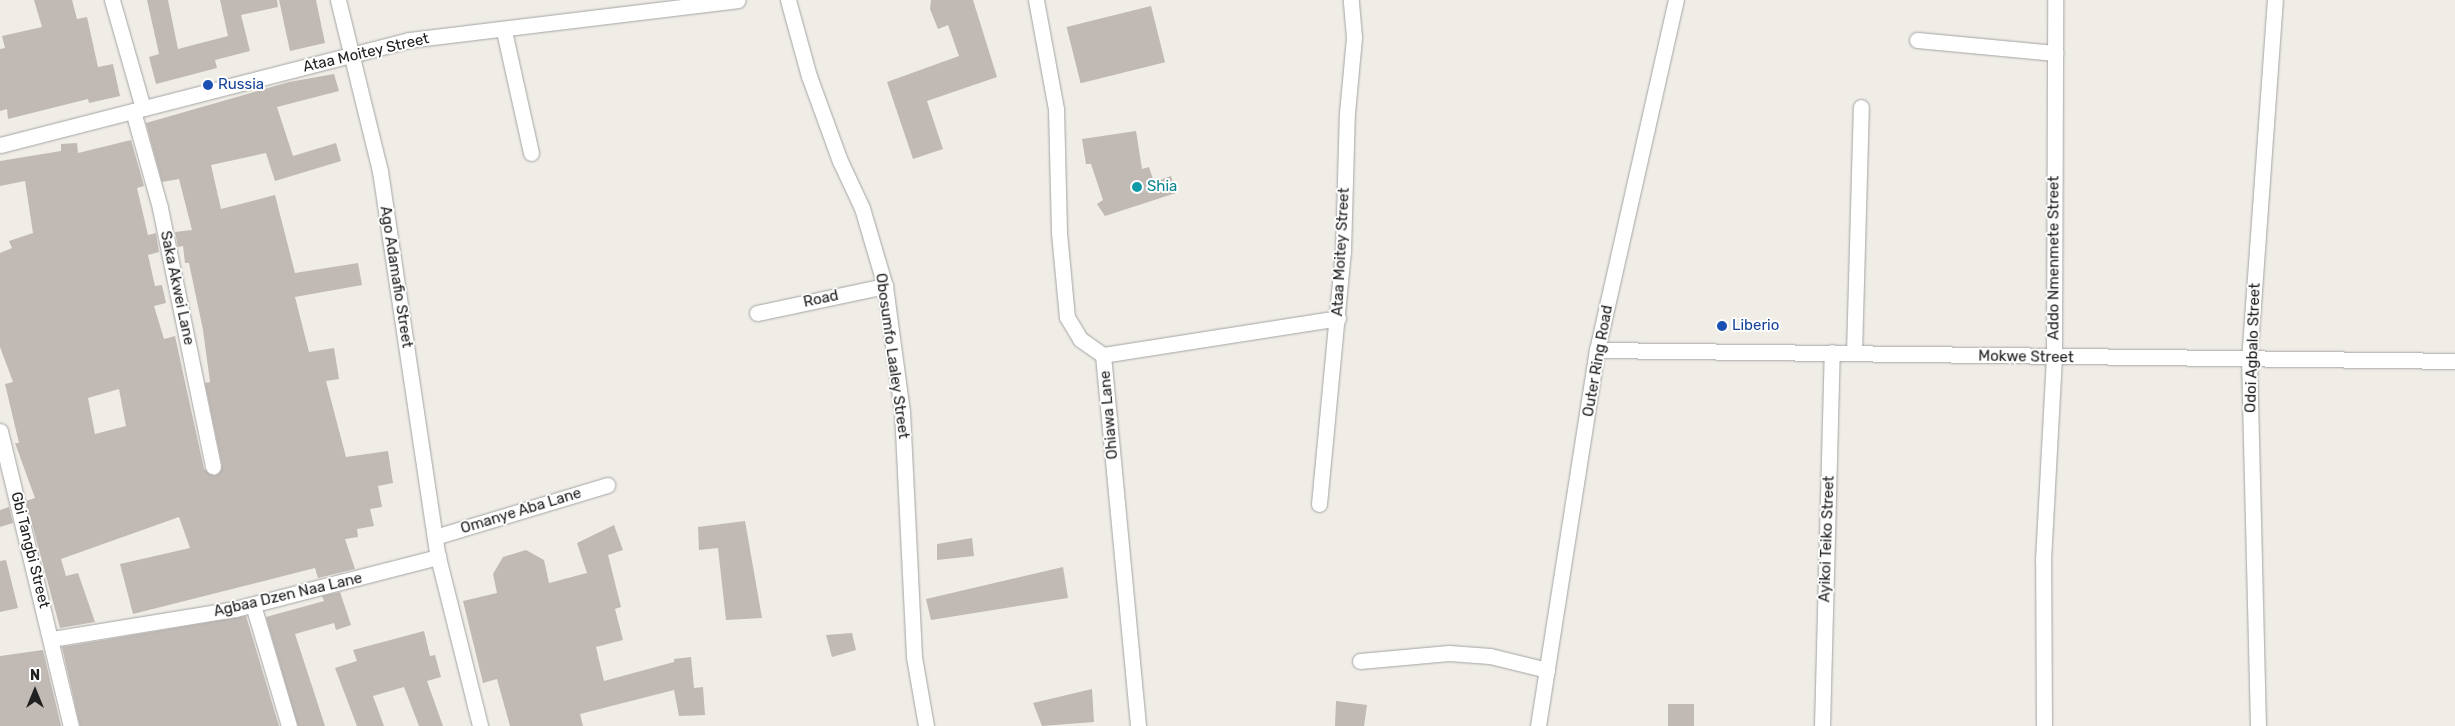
<!DOCTYPE html>
<html>
<head>
<meta charset="utf-8">
<style>
  body { margin:0 }
  #map { position:relative; width:2455px; height:726px; overflow:hidden; background:#f0ede7; font-family:Rubik,sans-serif }
  div>[style] { position:absolute }
  .building>* { inset:0; background:#c0b9b4; transform-origin:0 0 }
  .roads { filter:drop-shadow(0 0 1px #a4a4a4) drop-shadow(0 0 1px #a4a4a4) }
  .minor>* { height:15px; margin:-7.5px; padding:0 7.5px; transform-origin:7.5px; border-radius:7.5px; background:#fff }
  .dots>* { width:14px; height:14px; translate:-50% -50%; box-sizing:border-box; border:2px solid #fff; border-radius:50% }
  span { translate:-50% -50%; white-space:nowrap; text-align:center; line-height:1.15; -webkit-text-stroke:4px #fff; paint-order:stroke }
  .street-label { font-size:15px; color:#202020 }
  .transit-label { font-size:15px; color:#164399 }
  .left { translate:0 -50%; text-align:left }
  .culture-label { font-size:15px; color:#0d838f }
  .north { position:absolute; left:10px; top:666px; width:50px; height:50px; -webkit-text-stroke:4px #fff; paint-order:stroke; rotate:0deg; font-size:14px; font-weight:700; line-height:20px; text-align:center; color:#202020 }
  .north::after { content:''; display:block; margin:auto; width:18px; height:22px; background:#202020; clip-path:polygon(50% 0,100% 100%,50% 72%,0 100%) }
</style>
</head>
<body>
<div id="map">
  <div class="building">
    <i style="clip-path:polygon(34px 0,72px 0,77px 19px,87px 17px,98px 67px,113px 64px,120px 96px,89px 103px,88px 99px,8px 119px,7px 109px,0 111px,0 49px,5px 48px,2px 36px,42px 27px)"></i>
    <i style="clip-path:polygon(147px 0,168px 0,178px 49px,228px 36px,220px 0,277px 0,278px 7px,241px 15px,250px 51px,215px 60px,217px 68px,156px 84px,149px 57px,159px 54px)"></i>
    <i style="clip-path:polygon(279px 0,316px 0,325px 43px,290px 51px)"></i>
    <i style="clip-path:polygon(931px 0,973px 0,997px 77px,927px 101px,943px 149px,913px 159px,887px 82px,959px 56px,948px 25px,938px 29px,930px 9px)"></i>
    <i style="left:1151px;top:6px;width:58px;height:87px;rotate:76deg"></i>
    <i style="clip-path:polygon(evenodd,334px 74px,339px 91px,277px 107px,293px 156px,336px 143px,341px 161px,275px 181px,266px 153px,211px 165px,221px 209px,275px 195px,295px 273px,358px 263px,362px 285px,295px 297px,309px 352px,334px 348px,339px 379px,326px 381px,346px 457px,388px 451px,393px 483px,378px 486px,382px 507px,370px 509px,374px 526px,357px 529px,358px 537px,345px 539px,355px 569px,318px 578px,315px 568px,133px 614px,120px 564px,190px 548px,179px 517px,61px 559px,66px 576px,78px 573px,95px 622px,60px 628px,26px 501px,35px 498px,15px 443px,19px 443px,5px 384px,13px 382px,0 347px,0 253px,12px 248px,9px 241px,33px 233px,25px 181px,0 186px,0 161px,61px 151px,61px 144px,77px 143px,78px 153px,131px 140px,144px 186px,137px 188px,148px 235px,156px 233px,159px 252px,148px 255px,155px 286px,162px 285px,166px 303px,154px 306px,164px 339px,175px 336px,204px 469px,215px 476px,222px 465px,205px 383px,210px 382px,203px 330px,189px 263px,185px 263px,183px 246px,178px 247px,175px 232px,192px 230px,179px 179px,162px 182px,146px 123px,289px 82px,334px 74px,119px 389px,126px 426px,95px 434px,88px 398px,119px 389px)"></i>
    <i style="clip-path:polygon(1136px 131px,1142px 169px,1149px 167px,1154px 182px,1171px 176px,1176px 193px,1105px 216px,1097px 204px,1103px 200px,1091px 164px,1086px 164px,1082px 139px)"></i>
    <i style="clip-path:polygon(9px 507px,13px 523px,0 527px,0 510px)"></i>
    <i style="clip-path:polygon(745px 521px,762px 618px,726px 620px,718px 548px,699px 550px,698px 527px)"></i>
    <i style="clip-path:polygon(614px 525px,623px 550px,608px 555px,621px 607px,615px 609px,623px 640px,596px 647px,604px 681px,674px 662px,674px 659px,691px 657px,694px 688px,703px 687px,705px 715px,679px 716px,674px 690px,580px 714px,583px 726px,510px 726px,497px 679px,483px 683px,463px 601px,497px 593px,493px 574px,503px 557px,526px 550px,544px 560px,549px 583px,587px 573px,577px 543px)"></i>
    <i style="clip-path:polygon(972px 538px,974px 556px,937px 560px,937px 544px)"></i>
    <i style="clip-path:polygon(6px 560px,18px 608px,0 612px,0 561px)"></i>
    <i style="clip-path:polygon(1063px 567px,1068px 598px,931px 620px,926px 599px)"></i>
    <i style="clip-path:polygon(340px 592px,351px 625px,336px 630px,334px 623px,295px 634px,325px 726px,298px 726px,266px 617px,324px 601px,322px 596px)"></i>
    <i style="clip-path:polygon(246px 616px,279px 726px,80px 726px,62px 647px)"></i>
    <i style="clip-path:polygon(424px 631px,430px 656px,435px 655px,441px 677px,427px 681px,443px 726px,419px 726px,404px 687px,373px 696px,384px 726px,357px 726px,335px 668px,357px 661px,353px 650px)"></i>
    <i style="clip-path:polygon(852px 633px,856px 650px,832px 657px,826px 635px)"></i>
    <i style="clip-path:polygon(43px 650px,61px 726px,0 726px,0 656px)"></i>
    <i style="clip-path:polygon(1092px 689px,1094px 722px,1042px 726px,1033px 703px)"></i>
    <i style="clip-path:polygon(1336px 701px,1367px 705px,1364px 726px,1335px 726px)"></i>
    <i style="left:1668px;top:704px;width:26px;height:22px"></i>
  </div>
  <div class="roads">
    <div class="minor">
      <i style="left:112px;top:0;width:112px;rotate:74deg"></i>
      <i style="left:338px;top:0;width:176px;rotate:76.2deg"></i>
      <i style="left:380px;top:171px;width:390px;rotate:81.5deg"></i>
      <i style="left:438px;top:557px;width:174px;rotate:76deg"></i>
      <i style="left:788px;top:0;width:79px;rotate:74.6deg"></i>
      <i style="left:809px;top:76px;width:90px;rotate:70deg"></i>
      <i style="left:840px;top:161px;width:52px;rotate:64.9deg"></i>
      <i style="left:862px;top:208px;width:81px;rotate:73.6deg"></i>
      <i style="left:885px;top:286px;width:126px;rotate:82.3deg"></i>
      <i style="left:902px;top:411px;width:246px;rotate:87.2deg"></i>
      <i style="left:914px;top:657px;width:70px;rotate:80.1deg"></i>
      <i style="left:1036px;top:0;width:111px;rotate:79.6deg"></i>
      <i style="left:1056px;top:109px;width:124px;rotate:88.6deg"></i>
      <i style="left:1059px;top:233px;width:84px;rotate:84.6deg"></i>
      <i style="left:1067px;top:317px;width:26px;rotate:59deg"></i>
      <i style="left:1080px;top:339px;width:28px;rotate:35deg"></i>
      <i style="left:1103px;top:355px;width:373px;rotate:84.6deg"></i>
      <i style="left:504px;top:31px;width:125px;rotate:77.5deg"></i>
      <i style="left:1917px;top:40px;width:139px;rotate:5.4deg"></i>
      <i style="left:133px;top:111px;width:101px;rotate:74.4deg"></i>
      <i style="left:160px;top:208px;width:264px;rotate:78.4deg"></i>
      <i style="left:0;top:145px;width:422px;rotate:-14.4deg"></i>
      <i style="left:409px;top:40px;width:331px;rotate:-6.9deg"></i>
      <i style="left:757px;top:313px;width:131px;rotate:-11.9deg"></i>
      <i style="left:1597px;top:350px;width:858px;rotate:0.73deg"></i>
      <i style="left:1854px;top:353px;width:246px;rotate:-88.4deg"></i>
      <i style="left:1103px;top:355px;width:238px;rotate:-8.9deg"></i>
      <i style="left:0;top:431px;width:303px;rotate:76.5deg"></i>
      <i style="left:1319px;top:504px;width:253px;rotate:-84.6deg"></i>
      <i style="left:1343px;top:252px;width:139px;rotate:-88.4deg"></i>
      <i style="left:1347px;top:113px;width:76px;rotate:-84.7deg"></i>
      <i style="left:1354px;top:37px;width:37px;rotate:-95deg"></i>
      <i style="left:435px;top:537px;width:180px;rotate:-16.8deg"></i>
      <i style="left:253px;top:605px;width:126px;rotate:73.4deg"></i>
      <i style="left:52px;top:639px;width:185px;rotate:-9.3deg"></i>
      <i style="left:235px;top:609px;width:210px;rotate:-14.4deg"></i>
      <i style="left:1360px;top:661px;width:89px;rotate:-5.1deg"></i>
      <i style="left:1449px;top:653px;width:41px;rotate:4.2deg"></i>
      <i style="left:1490px;top:656px;width:59px;rotate:13.8deg"></i>
      <i style="left:1538px;top:726px;width:381px;rotate:-81.1deg"></i>
      <i style="left:1597px;top:350px;width:359px;rotate:-77.3deg"></i>
      <i style="left:1822px;top:726px;width:374px;rotate:-88.5deg"></i>
      <i style="left:2044px;top:726px;width:166px;rotate:-90.3deg"></i>
      <i style="left:2043px;top:560px;width:202px;rotate:-86.9deg"></i>
      <i style="left:2054px;top:358px;width:358px;rotate:-89.8deg"></i>
      <i style="left:2258px;top:726px;width:365px;rotate:-91.4deg"></i>
      <i style="left:2249px;top:361px;width:362px;rotate:-85.9deg"></i>
    </div>
  </div>
  <div class="dots">
    <i style="left:208px;top:85px;background:#1a4fb4"></i>
    <i style="left:1137px;top:187px;background:#0f9aa8"></i>
    <i style="left:1722px;top:326px;background:#1a4fb4"></i>
  </div>
  <div class="street-label">
    <span style="left:366px;top:53px;rotate:-13deg">Ataa Moitey Street</span>
    <span style="left:1341px;top:252px;rotate:-87deg">Ataa Moitey Street</span>
    <span style="left:2054px;top:258px;rotate:-90deg">Addo Nmenmete Street</span>
    <span style="left:396px;top:277px;rotate:81deg">Ago Adamafio Street</span>
    <span style="left:177px;top:288px;rotate:78deg">Saka Akwei Lane</span>
    <span style="left:821px;top:299px;rotate:-12deg">Road</span>
    <span style="left:2253px;top:348px;rotate:-88deg">Odoi Agbalo Street</span>
    <span style="left:892px;top:356px;rotate:82deg">Obosumfo Laaley Street</span>
    <span style="left:2026px;top:357px;rotate:1deg">Mokwe Street</span>
    <span style="left:1598px;top:361px;rotate:-80deg">Outer Ring Road</span>
    <span style="left:1109px;top:415px;rotate:-95deg">Ohiawa Lane</span>
    <span style="left:521px;top:511px;rotate:-17deg">Omanye Aba Lane</span>
    <span style="left:1827px;top:539px;rotate:-88deg">Ayikoi Teiko Street</span>
    <span style="left:30px;top:550px;rotate:76deg">Gbi Tangbi Street</span>
    <span style="left:288px;top:595px;rotate:-13deg">Agbaa Dzen Naa Lane</span>
  </div>
  <div class="transit-label">
    <span class="left" style="left:218px;top:85px">Russia</span>
    <span class="left" style="left:1732px;top:326px">Liberio</span>
  </div>
  <div class="culture-label">
    <span class="left" style="left:1147px;top:187px">Shia</span>
  </div>
  <div class="north">N</div>
</div>
</body>
</html>
